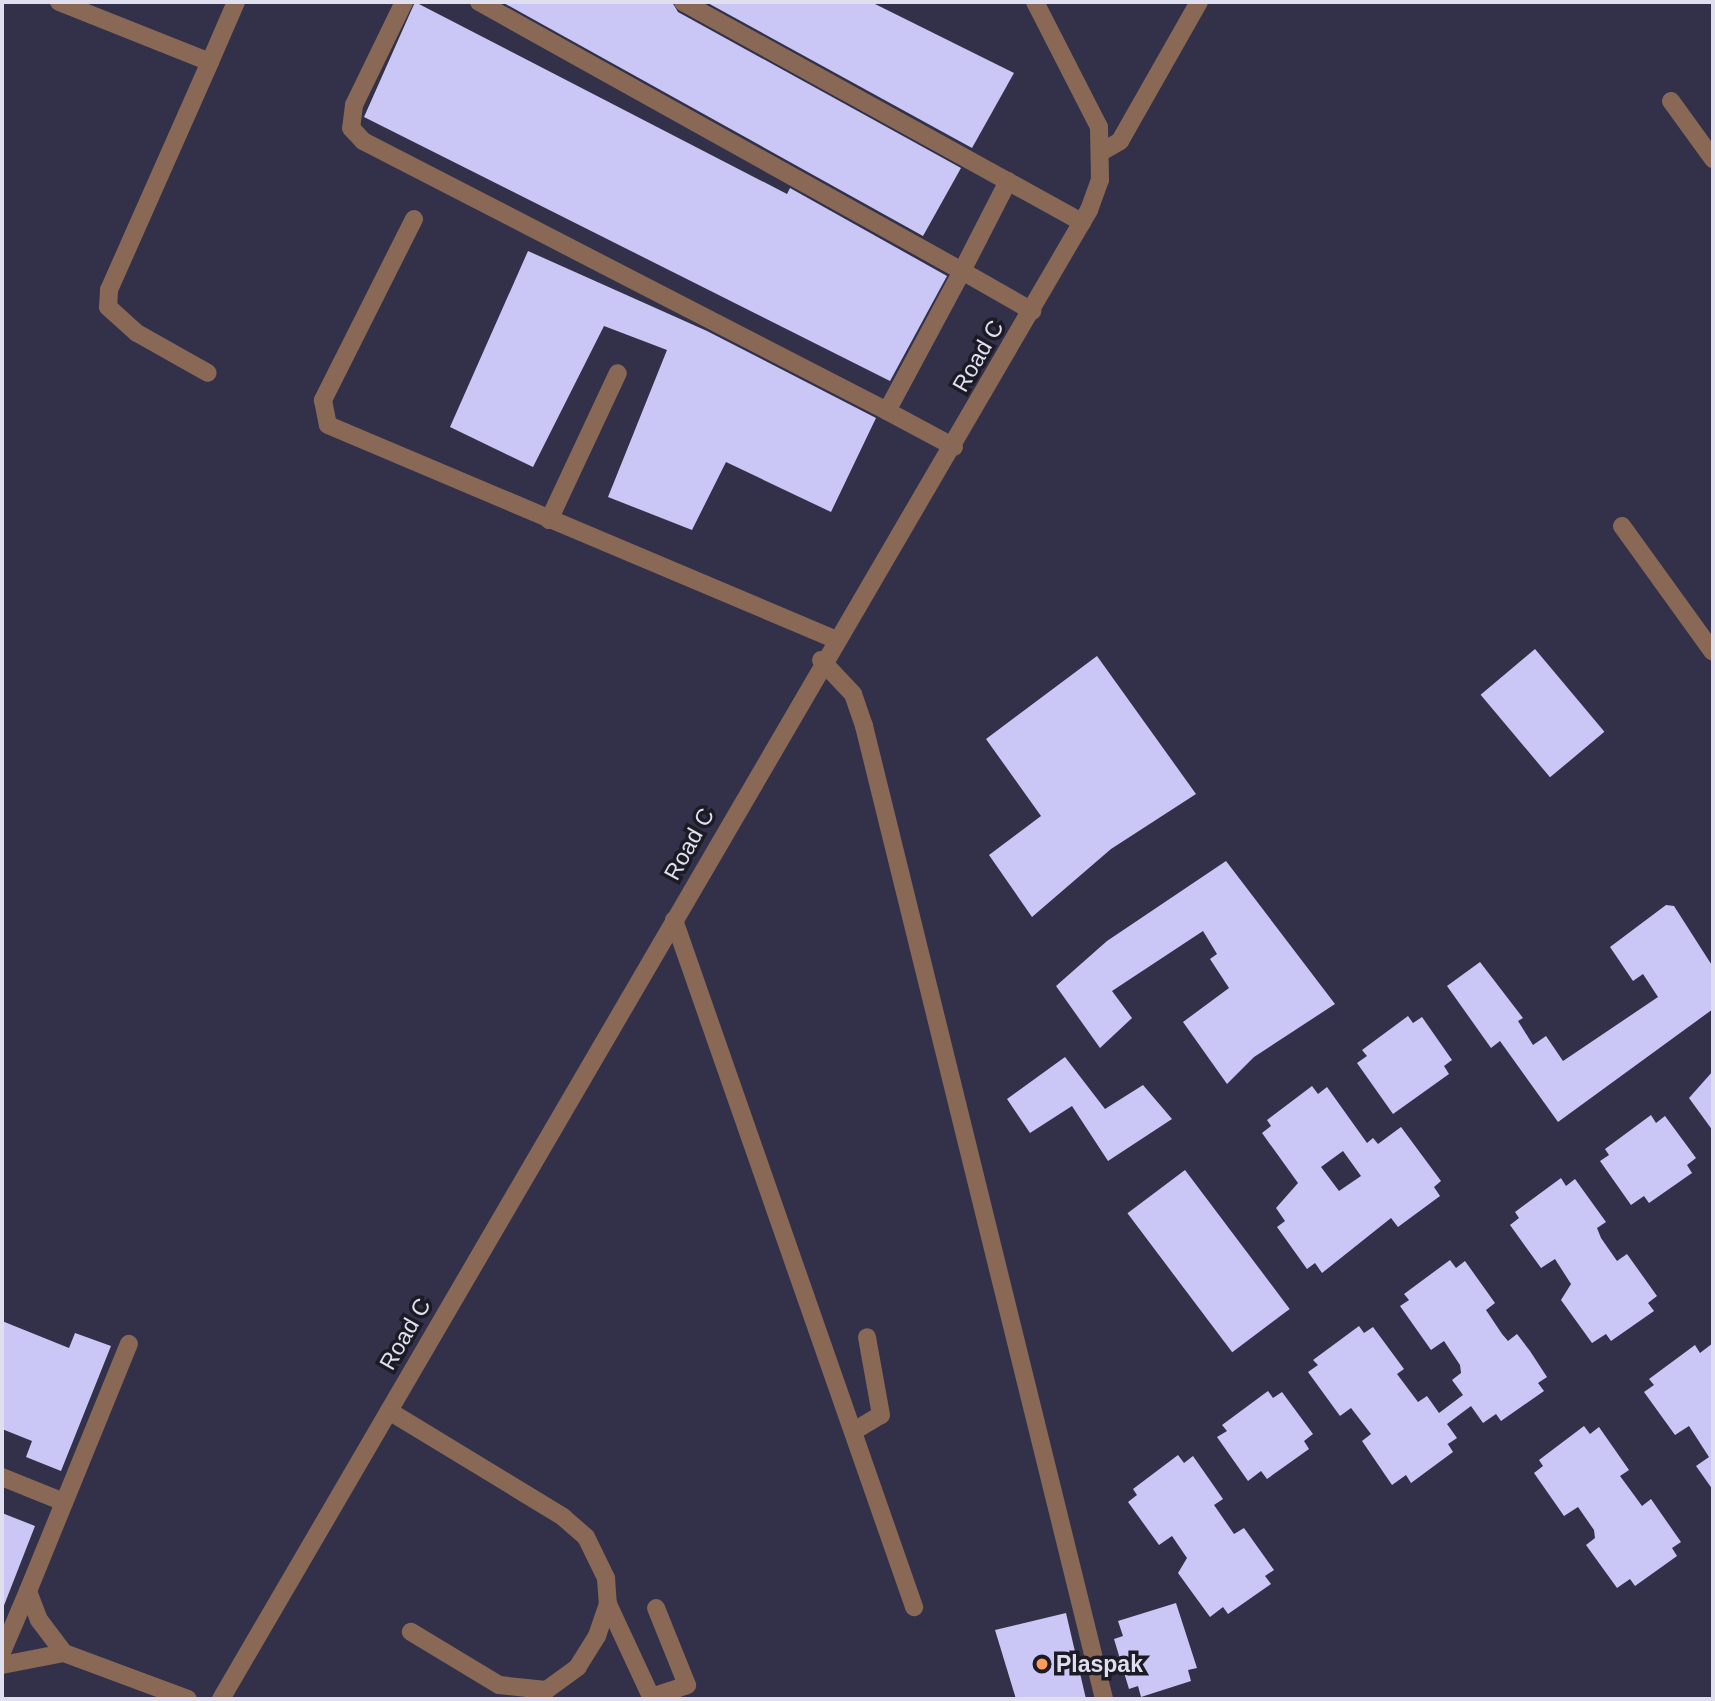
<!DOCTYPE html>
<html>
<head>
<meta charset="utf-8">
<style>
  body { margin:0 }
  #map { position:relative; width:1715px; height:1701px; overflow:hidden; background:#333149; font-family:Arial,sans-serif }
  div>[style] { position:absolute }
  .building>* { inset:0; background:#cac7f6; transform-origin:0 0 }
  .minor>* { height:18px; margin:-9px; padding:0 9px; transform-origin:9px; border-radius:9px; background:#896956 }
  .dots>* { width:19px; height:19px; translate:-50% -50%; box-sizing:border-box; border:4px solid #1b1a25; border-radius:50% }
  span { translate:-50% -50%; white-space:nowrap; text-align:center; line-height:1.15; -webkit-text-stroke:7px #1b1a25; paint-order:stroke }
  .street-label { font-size:23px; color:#e0dfef }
  .poi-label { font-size:23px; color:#e0dfef; font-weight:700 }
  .left { translate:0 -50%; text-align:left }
  .frame { position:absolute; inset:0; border:4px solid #e0dfef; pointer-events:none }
</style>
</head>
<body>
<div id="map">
  <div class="building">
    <i style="clip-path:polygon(415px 2px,787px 194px,790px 188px,947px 276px,890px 381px,364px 117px)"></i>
    <i style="clip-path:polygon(502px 2px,672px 2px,678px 12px,961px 168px,923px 236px)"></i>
    <i style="clip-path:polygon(706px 2px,871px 2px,1014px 73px,972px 148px)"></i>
    <i style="clip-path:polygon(528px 251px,707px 331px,876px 418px,831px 512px,726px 462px,692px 530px,608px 497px,667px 350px,604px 326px,533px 467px,450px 427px)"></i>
    <i style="left:1535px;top:649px;width:108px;height:71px;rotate:50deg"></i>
    <i style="clip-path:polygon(1097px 656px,1196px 794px,1111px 849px,1032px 917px,989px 855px,1041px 816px,986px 739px)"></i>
    <i style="clip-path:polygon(1226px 861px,1335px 1004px,1254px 1057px,1227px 1084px,1183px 1022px,1229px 988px,1210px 959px,1217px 954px,1203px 931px,1112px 991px,1132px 1018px,1100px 1048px,1056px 986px,1107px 941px)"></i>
    <i style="clip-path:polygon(1666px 905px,1674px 906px,1713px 967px,1713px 1009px,1558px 1122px,1500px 1041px,1491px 1048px,1447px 986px,1480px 962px,1523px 1018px,1518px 1021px,1533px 1045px,1546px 1036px,1563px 1061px,1658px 997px,1643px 974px,1633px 981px,1610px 947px)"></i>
    <i style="clip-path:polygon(1408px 1016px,1413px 1023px,1422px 1017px,1452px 1060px,1444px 1066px,1449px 1074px,1393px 1114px,1357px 1063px,1367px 1056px,1362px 1050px)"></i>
    <i style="clip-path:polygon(1065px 1057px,1105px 1109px,1143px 1085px,1172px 1119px,1108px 1161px,1072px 1106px,1030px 1133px,1007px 1099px)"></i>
    <i style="clip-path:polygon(1713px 1071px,1713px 1131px,1689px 1098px)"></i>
    <i style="clip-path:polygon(evenodd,1312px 1086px,1318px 1094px,1327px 1087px,1367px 1143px,1373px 1138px,1378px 1144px,1401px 1127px,1441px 1181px,1434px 1187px,1440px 1196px,1398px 1227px,1391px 1218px,1322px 1273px,1315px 1263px,1307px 1269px,1277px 1227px,1285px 1221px,1276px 1208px,1298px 1183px,1262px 1133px,1271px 1126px,1267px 1120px,1312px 1086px,1343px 1151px,1361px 1176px,1339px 1191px,1321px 1167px,1343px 1151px)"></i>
    <i style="clip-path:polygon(1651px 1115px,1656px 1123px,1665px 1116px,1696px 1158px,1687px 1165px,1692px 1173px,1649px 1203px,1644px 1196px,1631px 1205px,1600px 1161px,1609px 1155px,1605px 1149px)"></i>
    <i style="left:1185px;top:1170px;width:174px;height:72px;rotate:53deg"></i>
    <i style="clip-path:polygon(1561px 1178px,1566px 1186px,1575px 1179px,1606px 1222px,1597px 1228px,1601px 1238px,1617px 1261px,1627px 1254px,1657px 1296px,1648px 1303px,1654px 1311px,1611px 1341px,1606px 1334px,1592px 1343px,1561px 1300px,1571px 1284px,1555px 1259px,1541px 1268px,1510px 1225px,1519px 1218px,1515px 1212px)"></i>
    <i style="clip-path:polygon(1450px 1260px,1456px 1268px,1465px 1261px,1495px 1303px,1486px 1310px,1502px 1334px,1508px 1341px,1517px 1334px,1530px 1351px,1547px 1377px,1538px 1383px,1544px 1391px,1501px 1421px,1496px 1414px,1483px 1423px,1471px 1406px,1447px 1424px,1457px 1438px,1448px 1444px,1453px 1452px,1411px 1483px,1406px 1475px,1392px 1485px,1362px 1441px,1371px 1434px,1351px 1408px,1340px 1416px,1308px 1372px,1318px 1365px,1313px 1360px,1359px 1326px,1364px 1333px,1373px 1327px,1404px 1369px,1397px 1374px,1418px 1402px,1427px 1396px,1439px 1413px,1463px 1395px,1452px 1380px,1461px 1373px,1460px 1365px,1444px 1341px,1431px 1350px,1400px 1306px,1409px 1300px,1404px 1294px)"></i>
    <i style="clip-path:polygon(2px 1321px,69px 1348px,75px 1333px,111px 1346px,61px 1471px,26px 1457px,32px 1441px,2px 1429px)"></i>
    <i style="clip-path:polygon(1713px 1343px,1713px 1490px,1696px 1466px,1709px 1457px,1689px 1426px,1675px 1435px,1644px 1392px,1654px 1385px,1649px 1379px,1695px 1345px,1700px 1353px)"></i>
    <i style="clip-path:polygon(1268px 1391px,1273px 1398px,1282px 1392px,1313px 1434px,1304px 1441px,1309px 1449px,1267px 1479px,1261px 1471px,1248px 1481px,1217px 1437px,1227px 1431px,1222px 1425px)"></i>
    <i style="clip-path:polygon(1584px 1426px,1590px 1434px,1599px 1427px,1629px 1470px,1620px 1476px,1634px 1495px,1642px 1506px,1651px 1499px,1681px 1542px,1672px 1548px,1677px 1556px,1635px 1586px,1630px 1579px,1617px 1588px,1586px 1545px,1595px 1538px,1594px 1530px,1578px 1507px,1564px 1516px,1534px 1473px,1543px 1466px,1539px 1460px)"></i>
    <i style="clip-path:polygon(1178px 1455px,1184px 1463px,1193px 1456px,1223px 1499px,1214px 1505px,1234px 1534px,1244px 1528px,1274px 1570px,1265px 1576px,1271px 1584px,1228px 1614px,1223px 1607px,1210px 1617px,1178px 1573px,1187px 1558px,1172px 1536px,1159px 1545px,1128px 1502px,1137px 1495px,1133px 1489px)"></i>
    <i style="clip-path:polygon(2px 1513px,35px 1526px,3px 1608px,2px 1608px)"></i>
    <i style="clip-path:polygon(1176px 1603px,1197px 1668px,1188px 1670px,1191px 1681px,1141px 1697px,1138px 1686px,1129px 1689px,1114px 1639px,1123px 1636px,1118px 1621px)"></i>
    <i style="clip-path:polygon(1066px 1613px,1086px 1699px,1016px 1699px,995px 1630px)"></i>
  </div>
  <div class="minor">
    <i style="left:59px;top:2px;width:162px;rotate:21.7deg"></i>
    <i style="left:210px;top:62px;width:249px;rotate:113.9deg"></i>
    <i style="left:109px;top:290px;width:17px;rotate:93deg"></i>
    <i style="left:108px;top:307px;width:39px;rotate:42deg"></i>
    <i style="left:137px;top:333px;width:81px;rotate:29.4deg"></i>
    <i style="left:404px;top:2px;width:114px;rotate:115.9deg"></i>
    <i style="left:354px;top:105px;width:23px;rotate:97deg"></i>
    <i style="left:351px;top:128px;width:18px;rotate:47deg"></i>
    <i style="left:363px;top:141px;width:589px;rotate:27.26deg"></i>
    <i style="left:887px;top:411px;width:159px;rotate:-61.8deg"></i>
    <i style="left:962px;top:271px;width:81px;rotate:29.7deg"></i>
    <i style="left:479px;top:2px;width:553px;rotate:29.12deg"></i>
    <i style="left:962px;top:271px;width:101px;rotate:-62.9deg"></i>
    <i style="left:683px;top:2px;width:456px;rotate:28.9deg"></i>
    <i style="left:210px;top:62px;width:65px;rotate:-66.6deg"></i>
    <i style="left:1671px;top:101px;width:72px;rotate:54.1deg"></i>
    <i style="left:1103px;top:151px;width:20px;rotate:-30deg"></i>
    <i style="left:1120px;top:141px;width:160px;rotate:-60.4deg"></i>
    <i style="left:414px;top:219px;width:203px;rotate:116.7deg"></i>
    <i style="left:323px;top:400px;width:25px;rotate:79deg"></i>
    <i style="left:328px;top:425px;width:549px;rotate:22.92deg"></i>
    <i style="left:887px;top:411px;width:76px;rotate:28.2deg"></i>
    <i style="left:549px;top:520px;width:162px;rotate:-64.9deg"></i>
    <i style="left:1622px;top:526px;width:155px;rotate:54.2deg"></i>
    <i style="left:821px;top:660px;width:47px;rotate:46.7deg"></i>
    <i style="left:853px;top:694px;width:34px;rotate:71deg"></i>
    <i style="left:864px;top:726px;width:1002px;rotate:76.14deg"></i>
    <i style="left:674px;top:920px;width:728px;rotate:70.74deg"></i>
    <i style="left:389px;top:1411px;width:204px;rotate:31.3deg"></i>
    <i style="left:563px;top:1517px;width:30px;rotate:41deg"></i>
    <i style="left:586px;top:1537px;width:46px;rotate:64deg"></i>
    <i style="left:606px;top:1578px;width:26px;rotate:86deg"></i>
    <i style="left:608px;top:1604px;width:34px;rotate:109deg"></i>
    <i style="left:597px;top:1636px;width:36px;rotate:122deg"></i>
    <i style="left:578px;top:1667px;width:39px;rotate:144deg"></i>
    <i style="left:546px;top:1690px;width:47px;rotate:-173.9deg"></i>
    <i style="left:499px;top:1685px;width:103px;rotate:-148.9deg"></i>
    <i style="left:854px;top:1431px;width:31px;rotate:-31deg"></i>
    <i style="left:881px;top:1415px;width:79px;rotate:-100.2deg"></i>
    <i style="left:2px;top:1477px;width:67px;rotate:22deg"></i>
    <i style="left:608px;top:1604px;width:105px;rotate:65.1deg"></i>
    <i style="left:2px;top:1652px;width:66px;rotate:-66.9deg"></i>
    <i style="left:64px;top:1653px;width:41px;rotate:-127.1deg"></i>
    <i style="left:39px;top:1620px;width:31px;rotate:-111deg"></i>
    <i style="left:28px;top:1591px;width:267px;rotate:-67.8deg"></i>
    <i style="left:2px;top:1665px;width:63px;rotate:-11deg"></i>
    <i style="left:64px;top:1653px;width:132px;rotate:20.4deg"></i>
    <i style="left:651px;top:1697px;width:38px;rotate:-18deg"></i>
    <i style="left:687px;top:1685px;width:83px;rotate:-111.9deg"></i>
    <i style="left:221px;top:1699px;width:1724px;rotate:-59.76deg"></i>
    <i style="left:1089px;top:210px;width:32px;rotate:-70deg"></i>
    <i style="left:1100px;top:180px;width:53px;rotate:-91.1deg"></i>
    <i style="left:1099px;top:127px;width:140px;rotate:-117.1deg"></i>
  </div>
  <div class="dots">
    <i style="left:1042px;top:1664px;background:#ff9b5a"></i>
  </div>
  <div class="street-label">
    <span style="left:978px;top:356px;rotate:-60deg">Road C</span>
    <span style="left:689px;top:844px;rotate:-61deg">Road C</span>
    <span style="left:405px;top:1334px;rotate:-60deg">Road C</span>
  </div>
  <div class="poi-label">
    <span class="left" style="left:1056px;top:1664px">Plaspak</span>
  </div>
  <div class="frame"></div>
</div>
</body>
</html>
